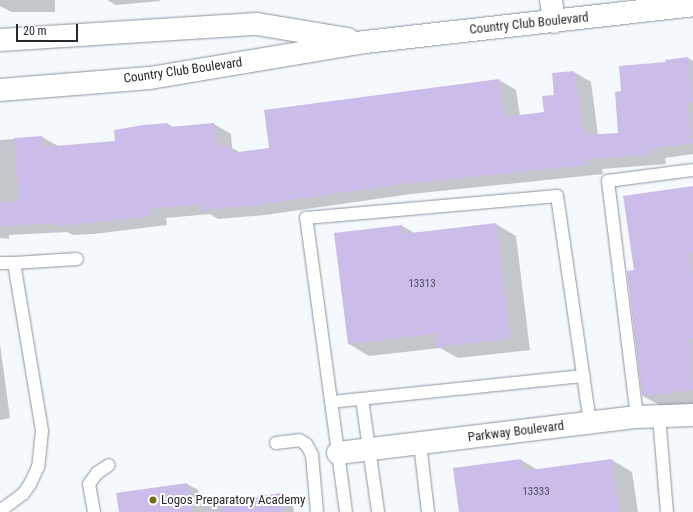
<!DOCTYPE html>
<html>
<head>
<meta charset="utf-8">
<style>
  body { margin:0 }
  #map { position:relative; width:693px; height:512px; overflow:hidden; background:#f4f9fe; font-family:"Roboto Condensed",sans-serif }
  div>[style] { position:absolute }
  .shadow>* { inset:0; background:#0003 }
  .building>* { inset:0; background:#cbbcea }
  .roads { filter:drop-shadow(0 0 1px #8c949c) drop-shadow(0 0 1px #8c949c) }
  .service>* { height:12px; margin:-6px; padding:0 6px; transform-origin:6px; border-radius:6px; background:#fff }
  .minor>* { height:22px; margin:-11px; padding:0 11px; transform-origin:11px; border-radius:11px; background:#fff }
  .dots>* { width:11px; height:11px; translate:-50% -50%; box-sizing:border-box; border:2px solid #fff; border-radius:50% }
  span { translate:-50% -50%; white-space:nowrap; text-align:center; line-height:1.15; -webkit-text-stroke:4px #fff; paint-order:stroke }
  .number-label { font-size:11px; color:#4f4e5c }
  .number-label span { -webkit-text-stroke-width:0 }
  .street-label { font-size:13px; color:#26292c }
  .poi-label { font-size:13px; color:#26292c }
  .left { translate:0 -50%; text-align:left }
  .scale { position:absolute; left:16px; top:24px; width:62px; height:18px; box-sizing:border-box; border:2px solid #26292c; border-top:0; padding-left:5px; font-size:12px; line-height:14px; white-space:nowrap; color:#26292c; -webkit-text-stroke:3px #fff; paint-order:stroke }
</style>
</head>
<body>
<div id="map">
  <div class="shadow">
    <i style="clip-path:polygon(0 0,55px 0,55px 12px,11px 12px,0 6px)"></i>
    <i style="clip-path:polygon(107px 0,159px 0,160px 1px,116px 5px)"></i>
    <i style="clip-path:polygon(688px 58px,693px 61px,693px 154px,665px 158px,666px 164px,602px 169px,603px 174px,411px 194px,265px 215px,218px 219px,210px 214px,166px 218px,167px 225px,94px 234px,73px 235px,67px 232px,9px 235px,9px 239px,0 238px,0 140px,42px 137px,58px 146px,116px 142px,168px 124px,175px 128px,214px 124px,231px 134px,232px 148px,241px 153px,270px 148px,499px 80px,516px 90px,520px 116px,545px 113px,574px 72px,591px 82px,598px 135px,619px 134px,622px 92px,667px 63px)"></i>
    <i style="clip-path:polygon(693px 187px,693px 404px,663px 407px,643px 396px,635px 271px)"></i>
    <i style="clip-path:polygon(496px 224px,516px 236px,530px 350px,458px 358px,440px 348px,369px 356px,349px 344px,335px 234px,402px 226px,415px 233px)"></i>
    <i style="clip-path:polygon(0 344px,10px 418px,0 420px)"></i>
    <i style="clip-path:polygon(521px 460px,538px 470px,612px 460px,632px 472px,638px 512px,460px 512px)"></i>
    <i style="clip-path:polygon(187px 484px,198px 490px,201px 506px,281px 494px,292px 501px,294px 512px,120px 512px)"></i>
  </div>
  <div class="building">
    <i style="clip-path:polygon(688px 57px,693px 102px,687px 103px,693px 143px,649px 149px,650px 155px,586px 159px,586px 165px,393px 185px,248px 206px,201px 210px,200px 204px,150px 209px,150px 216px,77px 224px,55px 226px,55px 223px,0 226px,0 202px,18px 201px,14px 138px,42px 136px,43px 147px,115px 141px,114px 130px,143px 125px,168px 123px,169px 127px,214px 123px,217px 146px,230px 145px,231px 153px,269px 148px,264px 110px,499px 79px,505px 117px,544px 112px,542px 96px,554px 95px,552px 73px,574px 71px,584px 135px,618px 133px,615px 92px,621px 91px,619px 66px,666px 62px,665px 60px)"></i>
    <i style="clip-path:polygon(693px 186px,693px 252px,689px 252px,693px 281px,693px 338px,690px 338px,693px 390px,642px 396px,627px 271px,634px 270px,623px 196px)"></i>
    <i style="clip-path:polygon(496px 223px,510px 339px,436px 347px,435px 334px,348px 344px,334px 233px,402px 225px,403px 234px)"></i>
    <i style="clip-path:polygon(521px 459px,523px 471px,612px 459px,619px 512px,459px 512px,453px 468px)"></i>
    <i style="clip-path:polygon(187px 483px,192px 512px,119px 512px,116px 493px)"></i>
    <i style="clip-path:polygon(281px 493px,283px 512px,221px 512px,220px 502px)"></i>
  </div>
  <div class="roads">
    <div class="service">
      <i style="left:0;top:263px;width:14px"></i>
      <i style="left:14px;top:263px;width:170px;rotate:80.5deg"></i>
      <i style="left:42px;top:431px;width:36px;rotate:96deg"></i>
      <i style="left:38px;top:467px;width:19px;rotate:115deg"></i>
      <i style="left:30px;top:484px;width:12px;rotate:125deg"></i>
      <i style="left:23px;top:494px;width:29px;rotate:144deg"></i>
      <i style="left:14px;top:263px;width:63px;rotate:-3.6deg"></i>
      <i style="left:362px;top:399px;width:114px;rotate:81.9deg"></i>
      <i style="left:331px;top:402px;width:254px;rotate:-5.9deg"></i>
      <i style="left:637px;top:417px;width:238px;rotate:-97deg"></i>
      <i style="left:608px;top:181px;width:86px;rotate:-7.4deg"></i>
      <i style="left:659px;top:417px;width:95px;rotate:85.2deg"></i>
      <i style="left:276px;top:443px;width:23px;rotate:-7deg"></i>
      <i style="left:299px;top:440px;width:8px;rotate:30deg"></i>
      <i style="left:306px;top:444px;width:13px;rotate:61deg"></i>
      <i style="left:312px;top:455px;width:57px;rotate:85deg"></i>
      <i style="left:420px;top:444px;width:68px;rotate:83.3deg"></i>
      <i style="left:94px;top:512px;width:28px;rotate:-100deg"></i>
      <i style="left:89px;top:484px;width:14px;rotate:-54deg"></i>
      <i style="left:97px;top:473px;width:14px;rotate:-34deg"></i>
      <i style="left:346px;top:512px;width:297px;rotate:-97.7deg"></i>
      <i style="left:306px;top:218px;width:252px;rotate:-5deg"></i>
      <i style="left:557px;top:196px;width:229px;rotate:81.7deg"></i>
    </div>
    <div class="minor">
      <i style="left:551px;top:0;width:22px;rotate:82deg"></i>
      <i style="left:0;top:40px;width:257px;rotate:-3.6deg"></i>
      <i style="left:257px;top:24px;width:92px;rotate:9.4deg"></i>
      <i style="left:0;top:90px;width:150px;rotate:-4.6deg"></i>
      <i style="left:150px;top:78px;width:218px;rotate:-9.5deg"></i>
      <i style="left:365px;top:42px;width:330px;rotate:-6.4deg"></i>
      <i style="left:338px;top:453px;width:301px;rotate:-6.9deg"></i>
      <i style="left:637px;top:417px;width:56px;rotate:-2deg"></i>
    </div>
  </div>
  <div class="dots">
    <i style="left:153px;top:500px;background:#766e0c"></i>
  </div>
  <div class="number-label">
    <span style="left:422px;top:284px">13313</span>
    <span style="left:536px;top:492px">13333</span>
  </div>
  <div class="street-label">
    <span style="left:529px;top:24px;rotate:-6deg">Country Club Boulevard</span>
    <span style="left:183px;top:71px;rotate:-8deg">Country Club Boulevard</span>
    <span style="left:516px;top:432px;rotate:-7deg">Parkway Boulevard</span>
  </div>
  <div class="poi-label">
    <span class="left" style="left:161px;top:500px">Logos Preparatory Academy</span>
  </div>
  <div class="scale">20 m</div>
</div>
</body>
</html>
